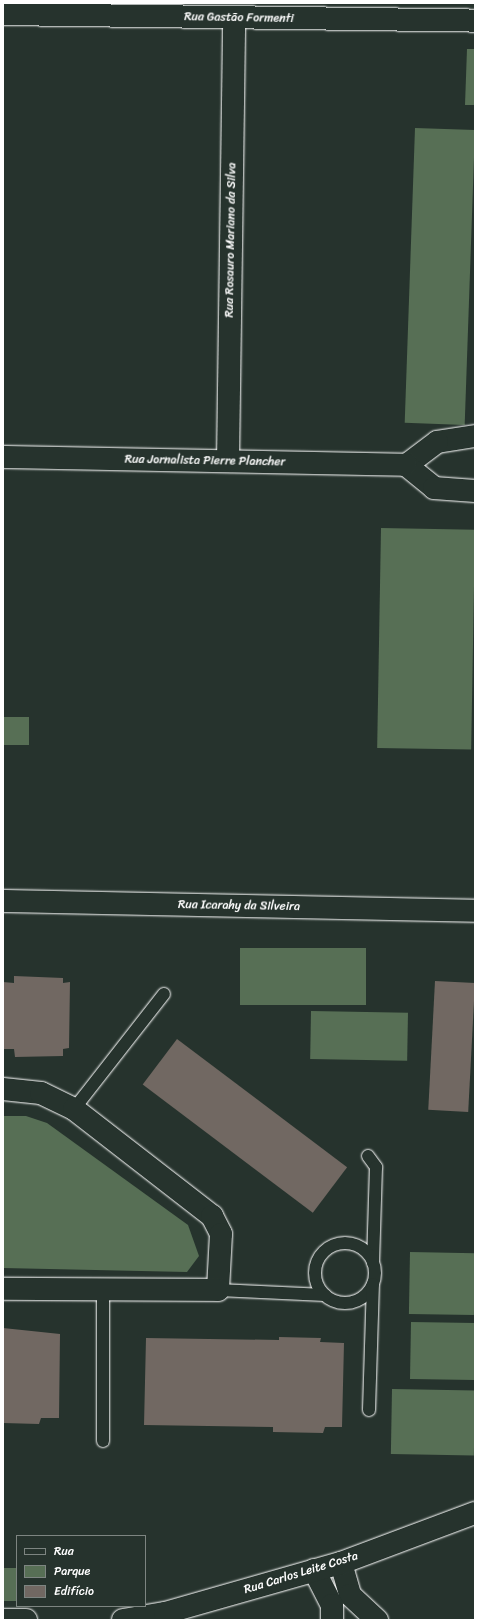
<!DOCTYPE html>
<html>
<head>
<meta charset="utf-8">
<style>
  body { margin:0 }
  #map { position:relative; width:478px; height:1623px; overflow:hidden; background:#26332d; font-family:Sriracha,sans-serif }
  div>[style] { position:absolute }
  .green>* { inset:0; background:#576f55; transform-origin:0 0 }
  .building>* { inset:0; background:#716862; transform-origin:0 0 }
  .roads { filter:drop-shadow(0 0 1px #fff) drop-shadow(0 0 1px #fff) }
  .lane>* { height:12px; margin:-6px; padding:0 6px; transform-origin:6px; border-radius:6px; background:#26332d }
  .lane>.ring { margin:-6px; padding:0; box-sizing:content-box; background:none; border:12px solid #26332d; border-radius:50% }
  .street>* { height:22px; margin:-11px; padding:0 11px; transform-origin:11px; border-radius:11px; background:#26332d }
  span { translate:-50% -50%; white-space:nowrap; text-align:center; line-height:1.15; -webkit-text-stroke:4px #26332d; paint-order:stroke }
  .street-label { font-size:12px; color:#fff }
  .frame { position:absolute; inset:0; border:4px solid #fff; pointer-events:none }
  .legend { position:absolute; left:16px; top:1535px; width:130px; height:72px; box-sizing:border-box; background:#26332d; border:1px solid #7d8581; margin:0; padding:5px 7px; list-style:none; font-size:12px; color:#fff }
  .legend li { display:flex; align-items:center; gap:8px; height:20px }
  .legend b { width:20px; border:1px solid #7d8581 }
</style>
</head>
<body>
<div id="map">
  <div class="green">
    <i style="clip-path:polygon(467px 49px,475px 49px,475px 105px,465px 105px)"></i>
    <i style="left:415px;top:128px;width:60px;height:295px;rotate:2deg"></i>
    <i style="left:381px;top:528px;width:94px;height:220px;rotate:1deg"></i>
    <i style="left:3px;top:717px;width:26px;height:28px"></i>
    <i style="left:240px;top:948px;width:126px;height:57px"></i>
    <i style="left:311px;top:1011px;width:97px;height:48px;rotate:1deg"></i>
    <i style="clip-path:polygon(3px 1116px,26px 1116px,47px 1123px,188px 1225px,199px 1256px,187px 1272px,3px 1268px)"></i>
    <i style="left:410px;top:1252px;width:65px;height:62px;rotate:1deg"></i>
    <i style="left:411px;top:1322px;width:64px;height:57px;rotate:1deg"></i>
    <i style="left:392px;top:1389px;width:83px;height:65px;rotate:1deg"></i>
    <i style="left:3px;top:1568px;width:14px;height:33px"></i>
  </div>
  <div class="building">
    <i style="clip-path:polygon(14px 976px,63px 978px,63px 983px,70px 982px,69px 1048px,63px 1049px,63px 1056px,15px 1057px,14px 1049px,3px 1049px,3px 982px,14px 983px)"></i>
    <i style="left:435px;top:981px;width:40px;height:129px;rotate:3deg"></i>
    <i style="left:177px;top:1039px;width:213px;height:57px;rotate:37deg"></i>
    <i style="clip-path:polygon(3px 1328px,60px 1334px,59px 1418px,41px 1418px,39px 1424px,3px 1423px)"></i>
    <i style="clip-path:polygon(279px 1337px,321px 1338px,320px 1342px,344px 1343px,342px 1427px,325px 1427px,323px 1433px,273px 1432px,273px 1427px,144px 1425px,146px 1338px,279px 1340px)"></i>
  </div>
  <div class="roads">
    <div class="lane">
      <i style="left:74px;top:1109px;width:146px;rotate:-52deg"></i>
      <i style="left:368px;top:1156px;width:14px;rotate:54deg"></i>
      <i style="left:376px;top:1167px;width:96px;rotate:91.8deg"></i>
      <i class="ring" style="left:315px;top:1243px;width:48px;height:48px"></i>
      <i style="left:218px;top:1290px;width:107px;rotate:2.7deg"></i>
      <i style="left:369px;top:1410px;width:126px;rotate:-88.2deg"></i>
      <i style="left:103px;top:1441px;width:151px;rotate:-90deg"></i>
    </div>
    <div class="street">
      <i style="left:3px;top:14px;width:472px;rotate:0.8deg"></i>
      <i style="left:475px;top:436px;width:38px;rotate:171deg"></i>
      <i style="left:437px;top:442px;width:39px;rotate:143deg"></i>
      <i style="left:406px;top:465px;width:36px;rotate:39deg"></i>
      <i style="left:434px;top:488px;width:41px;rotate:4.2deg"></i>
      <i style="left:3px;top:457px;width:403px;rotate:1.1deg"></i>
      <i style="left:228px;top:461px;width:443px;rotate:-89.2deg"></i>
      <i style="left:3px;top:901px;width:472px;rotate:1.2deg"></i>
      <i style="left:3px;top:1089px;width:38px;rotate:6deg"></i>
      <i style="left:41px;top:1093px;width:37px;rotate:26deg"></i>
      <i style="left:74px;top:1109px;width:175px;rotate:37.8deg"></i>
      <i style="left:212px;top:1216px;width:20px;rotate:63deg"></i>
      <i style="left:221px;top:1234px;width:56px;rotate:93.1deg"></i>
      <i style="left:218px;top:1290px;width:215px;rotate:-179.7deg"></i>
      <i style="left:341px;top:1563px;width:33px;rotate:74deg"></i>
      <i style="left:350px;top:1595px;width:37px;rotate:43deg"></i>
      <i style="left:314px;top:1570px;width:39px;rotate:63deg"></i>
      <i style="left:332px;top:1605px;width:15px;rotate:90deg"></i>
      <i style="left:3px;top:1620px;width:23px"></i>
      <i style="left:123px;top:1620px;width:43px;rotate:-9.5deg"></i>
      <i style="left:165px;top:1613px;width:183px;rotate:-15.9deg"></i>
      <i style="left:341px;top:1563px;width:143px;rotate:-20.5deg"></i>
    </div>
  </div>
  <div class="street-label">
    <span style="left:239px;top:18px;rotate:1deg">Rua Gastão Formenti</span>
    <span style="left:231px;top:240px;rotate:-89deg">Rua Rosauro Mariano da Silva</span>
    <span style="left:205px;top:461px;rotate:1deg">Rua Jornalista Pierre Plancher</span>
    <span style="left:239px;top:906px;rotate:1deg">Rua Icarahy da Silveira</span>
    <span style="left:301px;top:1573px;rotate:-17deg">Rua Carlos Leite Costa</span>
  </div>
  <div class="frame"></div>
  <ul class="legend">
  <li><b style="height:5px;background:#26332d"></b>Rua</li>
  <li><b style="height:11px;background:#576f55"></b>Parque</li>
  <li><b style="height:11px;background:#716862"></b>Edifício</li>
  </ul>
</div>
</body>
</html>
